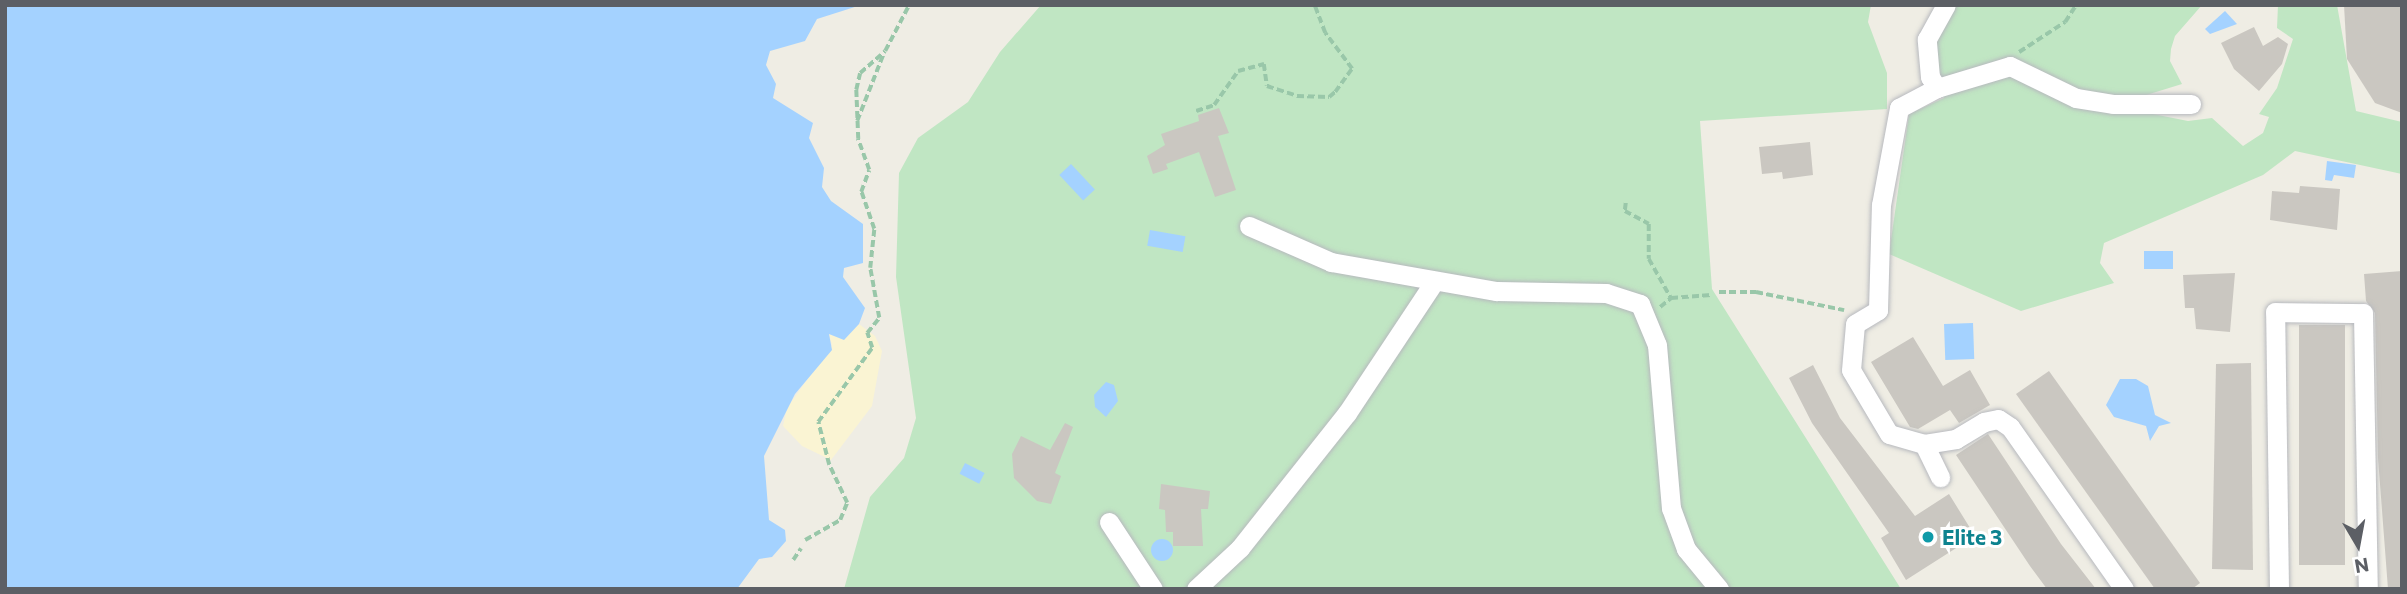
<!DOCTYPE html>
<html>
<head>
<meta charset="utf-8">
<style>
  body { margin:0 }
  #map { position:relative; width:2407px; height:594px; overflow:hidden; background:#efede4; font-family:Commissioner,sans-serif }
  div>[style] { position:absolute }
  .green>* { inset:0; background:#c0e6c3 }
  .sand>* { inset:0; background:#faf4d3 }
  .water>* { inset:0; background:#a4d2ff; transform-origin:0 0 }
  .round { border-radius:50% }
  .building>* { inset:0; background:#cac7c1; transform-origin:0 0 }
  .path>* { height:3.5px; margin-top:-1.75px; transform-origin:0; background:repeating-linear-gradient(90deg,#99c7a9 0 7px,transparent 0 10.5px) }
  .roads { filter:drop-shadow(0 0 2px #b7b9be) drop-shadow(0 0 2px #b7b9be) }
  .minor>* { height:19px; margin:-9.5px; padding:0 9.5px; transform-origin:9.5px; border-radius:9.5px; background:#fff }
  .dots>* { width:19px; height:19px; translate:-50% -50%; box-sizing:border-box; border:4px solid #fff; border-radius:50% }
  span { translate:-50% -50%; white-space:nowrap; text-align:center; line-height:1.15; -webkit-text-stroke:6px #fff; paint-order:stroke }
  .culture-label { font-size:21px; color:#0d838f; font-weight:700 }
  .left { translate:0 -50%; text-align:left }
  .frame { position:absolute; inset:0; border:7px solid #5c5f65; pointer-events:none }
  .north { position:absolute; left:2323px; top:510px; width:70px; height:70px; -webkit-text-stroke:5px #fff; paint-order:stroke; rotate:170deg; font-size:19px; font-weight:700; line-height:28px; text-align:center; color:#5c5f65 }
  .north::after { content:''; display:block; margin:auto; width:24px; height:32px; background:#5c5f65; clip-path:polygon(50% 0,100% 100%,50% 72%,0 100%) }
</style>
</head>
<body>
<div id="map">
  <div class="green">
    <i style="clip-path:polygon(1041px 5px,1871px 5px,1868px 22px,1887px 73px,1887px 109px,1700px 121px,1712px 289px,1901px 589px,844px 589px,870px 497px,904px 458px,916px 418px,896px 277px,899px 173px,918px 138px,968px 102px,1000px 52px)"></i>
    <i style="clip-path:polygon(1956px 5px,2202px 5px,2175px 36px,2171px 49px,2170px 61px,2182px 84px,2130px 100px,2133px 110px,2188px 121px,2212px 118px,2243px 146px,2263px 133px,2269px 117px,2259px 114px,2277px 88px,2293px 39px,2277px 28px,2278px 5px,2337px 5px,2356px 111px,2402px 122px,2402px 174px,2295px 151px,2263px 175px,2104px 243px,2100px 263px,2114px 283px,2021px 311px,1889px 254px,1909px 114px,1944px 98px,1935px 67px,1935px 38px,1947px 13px)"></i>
  </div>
  <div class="sand">
    <i style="clip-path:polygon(859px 324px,875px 336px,882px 351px,872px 406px,831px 460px,802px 446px,783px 426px,787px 408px,832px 345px,829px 334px,844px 339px)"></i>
  </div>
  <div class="water">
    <i style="clip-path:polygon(5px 5px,861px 5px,817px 19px,805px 41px,770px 51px,766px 65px,776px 84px,773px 98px,813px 123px,809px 138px,824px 168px,822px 187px,831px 201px,863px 224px,863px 263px,844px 268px,843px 277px,865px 308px,859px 324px,844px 340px,829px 334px,832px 350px,795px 394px,764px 456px,769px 520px,785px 530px,786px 541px,772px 557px,759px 559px,737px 589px,5px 589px)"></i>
    <i style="clip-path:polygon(2225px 11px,2237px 24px,2210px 34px,2205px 29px)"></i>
    <i style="clip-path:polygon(2327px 161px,2356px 165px,2354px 178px,2334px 175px,2332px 181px,2325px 180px)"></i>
    <i style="left:1071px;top:164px;width:35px;height:16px;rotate:47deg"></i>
    <i style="left:1150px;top:230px;width:36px;height:16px;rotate:10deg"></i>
    <i style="left:2144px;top:251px;width:29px;height:18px"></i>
    <i style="left:1973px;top:323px;width:36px;height:29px;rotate:88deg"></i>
    <i style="clip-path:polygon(2120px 379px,2136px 379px,2148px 386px,2155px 415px,2171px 423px,2159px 426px,2150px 441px,2146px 426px,2114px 417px,2106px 405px)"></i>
    <i style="clip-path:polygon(1106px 382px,1114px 385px,1118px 401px,1106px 417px,1095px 407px,1094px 395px)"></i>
    <i style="left:965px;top:463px;width:22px;height:12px;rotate:27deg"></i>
    <i class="round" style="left:1151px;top:539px;width:22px;height:22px"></i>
  </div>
  <div class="building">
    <i style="clip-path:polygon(2344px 5px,2402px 5px,2402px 113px,2375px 103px,2347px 59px)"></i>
    <i style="clip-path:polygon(2254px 27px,2263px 46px,2278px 37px,2288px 44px,2282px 64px,2259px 91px,2234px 69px,2221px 43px)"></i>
    <i style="clip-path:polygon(1219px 108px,1229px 133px,1218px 136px,1236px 190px,1215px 197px,1199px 152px,1166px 164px,1168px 169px,1153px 174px,1147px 156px,1165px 145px,1161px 134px,1199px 121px,1198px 115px)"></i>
    <i style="clip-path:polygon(1810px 142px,1813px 175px,1783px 179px,1782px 172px,1762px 174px,1759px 147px)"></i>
    <i style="clip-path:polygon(2300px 186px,2340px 189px,2337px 230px,2270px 220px,2272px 191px,2299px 193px)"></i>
    <i style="clip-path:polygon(2402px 271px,2402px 589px,2388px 589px,2378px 458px,2375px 313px,2366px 301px,2364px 274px)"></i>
    <i style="clip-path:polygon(2235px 273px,2230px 332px,2196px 329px,2194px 308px,2185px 308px,2183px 275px)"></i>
    <i style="left:2299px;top:325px;width:46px;height:240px"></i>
    <i style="clip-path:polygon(1913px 337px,1943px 386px,1970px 370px,1990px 405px,1959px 423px,1950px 410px,1918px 429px,1910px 427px,1871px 362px)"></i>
    <i style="clip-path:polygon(2251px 363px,2253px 570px,2212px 569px,2216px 364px)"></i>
    <i style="clip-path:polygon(1813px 365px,1840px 418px,1915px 516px,1949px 494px,1975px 536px,1906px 580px,1881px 538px,1889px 533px,1812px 423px,1789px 378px)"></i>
    <i style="clip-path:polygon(2049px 371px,2200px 583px,2192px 589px,2155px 589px,2016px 394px)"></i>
    <i style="clip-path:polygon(1065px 423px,1073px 427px,1055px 473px,1061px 476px,1051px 504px,1037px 501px,1014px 478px,1012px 454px,1021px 436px,1050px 450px)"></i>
    <i style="clip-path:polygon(1988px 434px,2061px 544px,2096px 589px,2047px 589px,2030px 566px,1956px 455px)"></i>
    <i style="clip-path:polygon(1161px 484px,1210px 491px,1208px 509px,1201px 509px,1203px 546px,1173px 546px,1173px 532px,1166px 532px,1165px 510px,1159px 509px)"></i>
  </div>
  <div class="path">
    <i style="left:2019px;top:52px;width:55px;rotate:-33.1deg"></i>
    <i style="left:2065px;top:22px;width:20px;rotate:-57deg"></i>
    <i style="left:1196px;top:111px;width:19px;rotate:-18deg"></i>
    <i style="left:1214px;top:105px;width:42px;rotate:-54.8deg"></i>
    <i style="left:1238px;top:71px;width:27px;rotate:-15deg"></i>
    <i style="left:1264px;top:64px;width:22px;rotate:82deg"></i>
    <i style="left:1267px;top:86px;width:32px;rotate:18deg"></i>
    <i style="left:1297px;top:96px;width:32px;rotate:2deg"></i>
    <i style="left:1329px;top:97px;width:8px;rotate:-40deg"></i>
    <i style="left:1335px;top:92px;width:29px;rotate:-54deg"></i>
    <i style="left:1352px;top:69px;width:45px;rotate:-126.9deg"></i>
    <i style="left:1325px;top:33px;width:30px;rotate:-111deg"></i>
    <i style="left:857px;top:121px;width:71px;rotate:-68.5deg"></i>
    <i style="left:1626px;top:203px;width:8px;rotate:97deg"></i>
    <i style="left:1625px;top:211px;width:27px;rotate:28deg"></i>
    <i style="left:1649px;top:224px;width:35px;rotate:90deg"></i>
    <i style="left:1649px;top:259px;width:45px;rotate:60.6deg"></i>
    <i style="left:1719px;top:292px;width:37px"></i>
    <i style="left:1756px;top:292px;width:90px;rotate:11.6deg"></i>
    <i style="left:1660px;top:307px;width:14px;rotate:-39deg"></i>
    <i style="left:1671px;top:298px;width:40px;rotate:-4.3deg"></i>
    <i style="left:805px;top:540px;width:40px;rotate:-29.7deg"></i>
    <i style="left:840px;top:520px;width:18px;rotate:-68deg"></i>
    <i style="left:847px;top:503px;width:42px;rotate:-115.3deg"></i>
    <i style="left:829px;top:465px;width:44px;rotate:-104.3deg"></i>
    <i style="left:818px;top:422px;width:92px;rotate:-53.9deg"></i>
    <i style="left:872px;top:348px;width:16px;rotate:-108deg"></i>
    <i style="left:867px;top:333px;width:19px;rotate:-51deg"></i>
    <i style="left:879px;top:318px;width:51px;rotate:-100.2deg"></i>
    <i style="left:870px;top:268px;width:39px;rotate:-84deg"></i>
    <i style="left:874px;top:229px;width:39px;rotate:-109deg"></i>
    <i style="left:861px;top:192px;width:23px;rotate:-70deg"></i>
    <i style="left:869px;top:170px;width:33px;rotate:-110deg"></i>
    <i style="left:858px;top:139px;width:49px;rotate:-92.3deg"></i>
    <i style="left:856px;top:90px;width:17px;rotate:-77deg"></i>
    <i style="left:860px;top:73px;width:33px;rotate:-41deg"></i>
    <i style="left:885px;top:51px;width:52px;rotate:-62.4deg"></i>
    <i style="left:793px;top:560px;width:14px;rotate:-56deg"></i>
  </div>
  <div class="roads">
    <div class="minor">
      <i style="left:1937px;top:88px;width:13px;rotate:-122deg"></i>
      <i style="left:1930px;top:77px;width:38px;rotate:-95deg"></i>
      <i style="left:1927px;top:39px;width:39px;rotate:-61deg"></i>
      <i style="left:1249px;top:226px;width:90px;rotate:23.7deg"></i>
      <i style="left:1331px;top:262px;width:168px;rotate:10deg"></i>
      <i style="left:1496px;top:291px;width:110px;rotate:1deg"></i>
      <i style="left:1606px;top:293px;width:36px;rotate:18deg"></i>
      <i style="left:1640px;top:304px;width:44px;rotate:67.5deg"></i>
      <i style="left:1657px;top:345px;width:164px;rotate:85.1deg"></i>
      <i style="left:1671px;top:508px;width:44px;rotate:69.9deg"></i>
      <i style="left:1686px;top:549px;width:52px;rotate:50.5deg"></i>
      <i style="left:1924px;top:444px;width:37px;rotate:64deg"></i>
      <i style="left:1109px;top:522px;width:80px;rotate:56.7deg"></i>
      <i style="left:1196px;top:589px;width:60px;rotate:-43deg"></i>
      <i style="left:1240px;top:548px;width:172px;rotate:-51.6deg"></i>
      <i style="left:1347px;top:413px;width:157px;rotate:-56.4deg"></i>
      <i style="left:2124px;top:589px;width:198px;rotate:-125.1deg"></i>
      <i style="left:2010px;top:427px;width:14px;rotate:-146deg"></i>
      <i style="left:1998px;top:419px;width:14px;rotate:168deg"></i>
      <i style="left:1984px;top:422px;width:33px;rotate:149deg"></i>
      <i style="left:1956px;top:439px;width:32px;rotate:171deg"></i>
      <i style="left:1924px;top:444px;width:36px;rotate:-164deg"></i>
      <i style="left:1889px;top:434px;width:74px;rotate:-120.7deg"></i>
      <i style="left:1851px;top:370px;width:46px;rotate:-85deg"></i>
      <i style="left:1855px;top:324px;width:27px;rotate:-31deg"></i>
      <i style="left:1878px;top:310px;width:105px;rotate:-88.4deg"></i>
      <i style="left:1881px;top:205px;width:99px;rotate:-79.5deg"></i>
      <i style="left:1899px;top:108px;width:43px;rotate:-27.8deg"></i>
      <i style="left:1937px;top:88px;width:76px;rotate:-16.8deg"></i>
      <i style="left:2010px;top:66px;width:73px;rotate:25.9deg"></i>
      <i style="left:2076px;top:98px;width:37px;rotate:9deg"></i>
      <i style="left:2113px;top:104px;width:78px"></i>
      <i style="left:2279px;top:589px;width:277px;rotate:-90.8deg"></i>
      <i style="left:2275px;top:312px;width:88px;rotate:0.7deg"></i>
      <i style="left:2363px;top:313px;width:276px;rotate:89deg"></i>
    </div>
  </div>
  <div class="dots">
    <i style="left:1928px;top:537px;background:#0f9aa8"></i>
  </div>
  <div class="culture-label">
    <span class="left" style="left:1942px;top:537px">Elite 3</span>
  </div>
  <div class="frame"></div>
  <div class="north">N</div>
</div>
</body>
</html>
